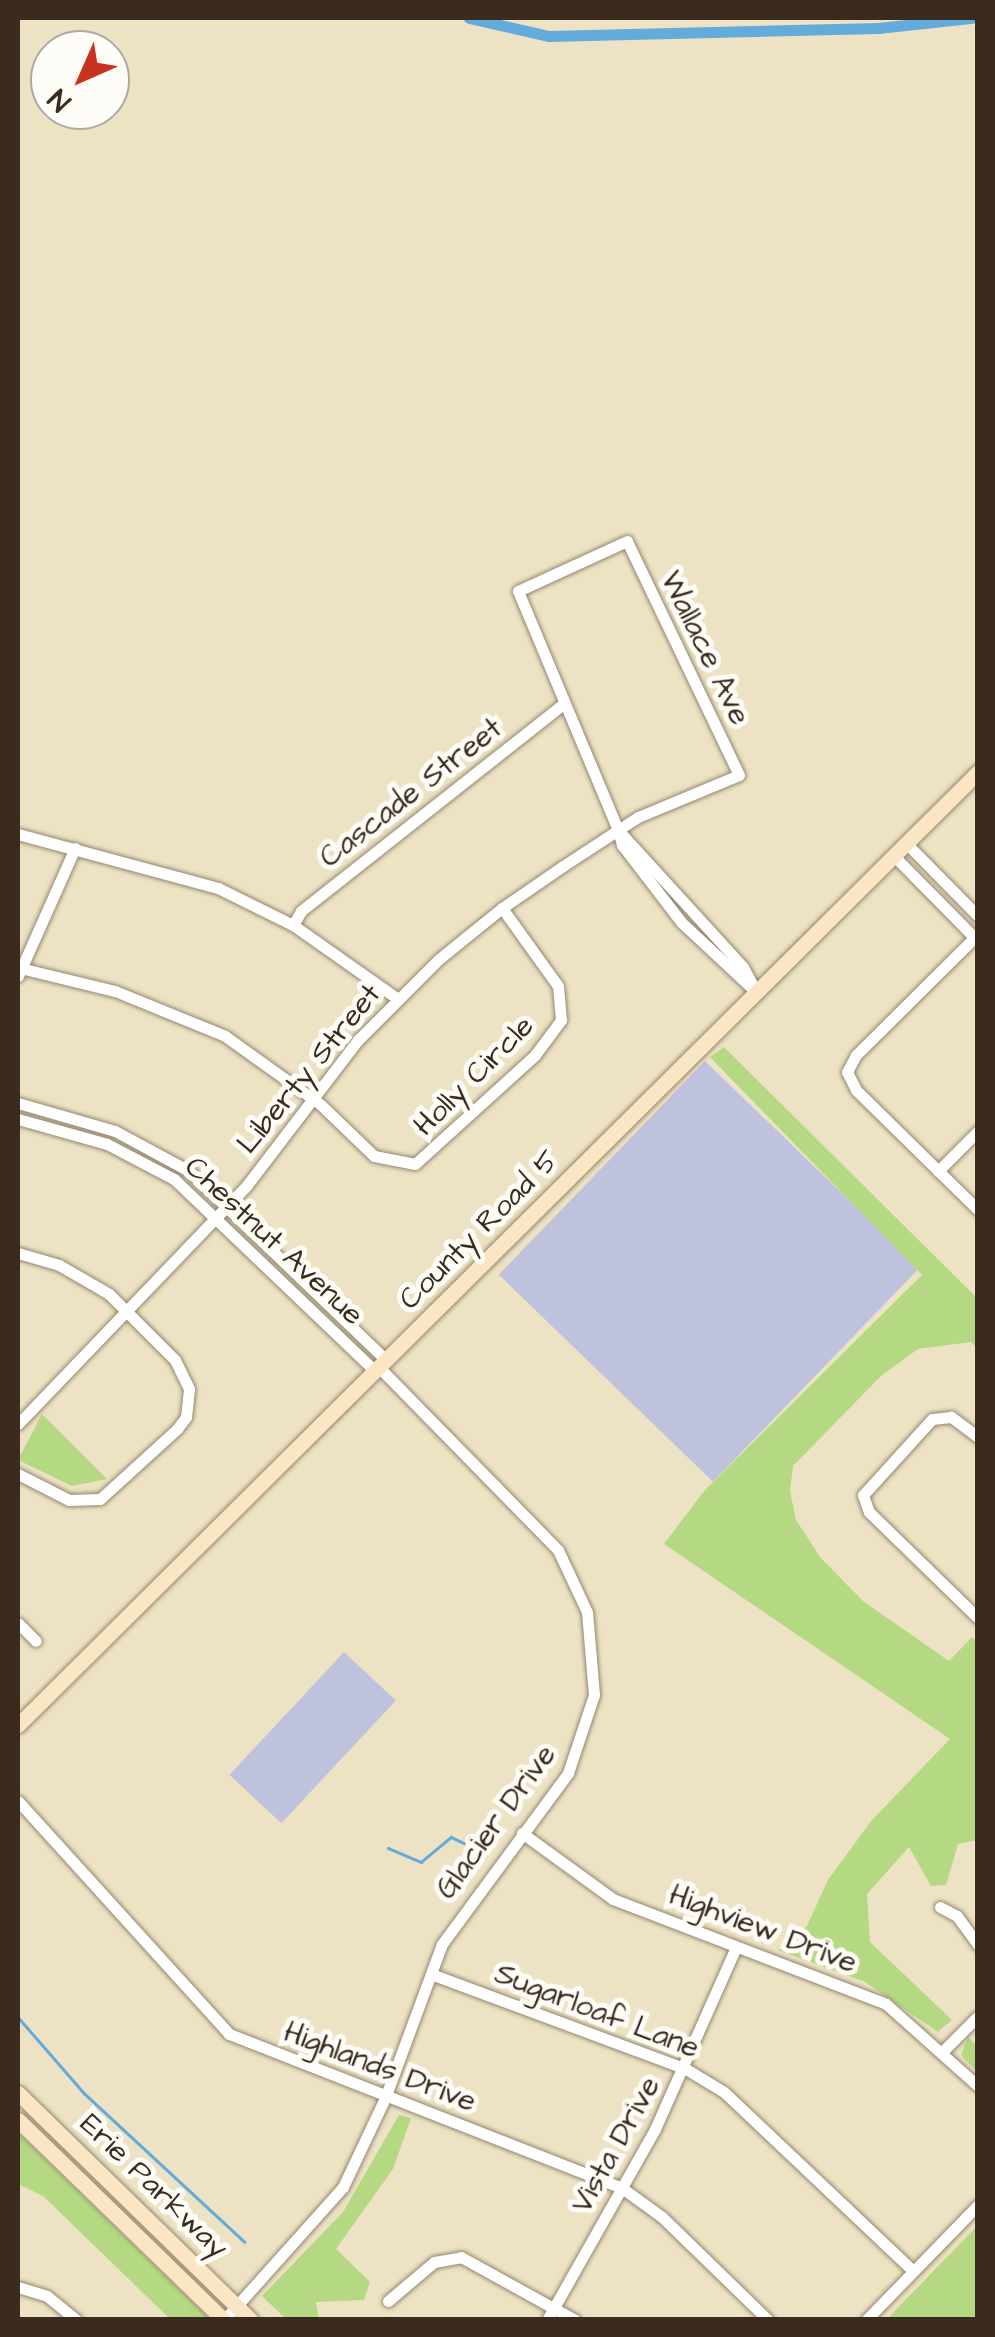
<!DOCTYPE html>
<html>
<head>
<meta charset="utf-8">
<style>
  body { margin:0 }
  #map { position:relative; width:995px; height:2337px; overflow:hidden; background:#ede3c4; font-family:"Architects Daughter",sans-serif }
  div>[style] { position:absolute }
  .industrial>* { inset:0; background:#bfc2dd; transform-origin:0 0 }
  .green>* { inset:0; background:#b5d982 }
  .stream>* { height:2.5px; margin:-1.25px; padding:0 1.25px; transform-origin:1.25px; border-radius:1.25px; background:#63abda }
  .canal>* { height:11px; margin:-5.5px; padding:0 5.5px; transform-origin:5.5px; border-radius:5.5px; background:#63abda }
  .roads { filter:drop-shadow(0 0 2px #948671) drop-shadow(0 0 2px #948671) }
  .street>* { height:11px; margin:-5.5px; padding:0 5.5px; transform-origin:5.5px; border-radius:5.5px; background:#fff }
  .secondary>* { height:15px; margin:-7.5px; padding:0 7.5px; transform-origin:7.5px; border-radius:7.5px; background:#fbe6c4 }
  span { translate:-50% -50%; white-space:nowrap; text-align:center; line-height:1.15; -webkit-text-stroke:10px #fdfcf7; paint-order:stroke }
  .street-label { font-size:30px; color:#3b2a1e }
  .frame { position:absolute; inset:0; border:20px solid #3b2a1e; pointer-events:none }
  .north { position:absolute; left:30px; top:30px; width:100px; height:100px; box-sizing:border-box; background:#fdfcf7; border:2px solid #afa8a0; border-radius:50%; rotate:225deg; font-size:28px; font-weight:700; line-height:40px; text-align:center; color:#3b2a1e }
  .north::after { content:''; display:block; margin:auto; width:35px; height:45px; background:#c8321e; clip-path:polygon(50% 0,100% 100%,50% 72%,0 100%) }
</style>
</head>
<body>
<div id="map">
  <div class="industrial">
    <i style="left:705px;top:1061px;width:298px;height:297px;rotate:44deg"></i>
    <i style="left:344px;top:1652px;width:71px;height:168px;rotate:43deg"></i>
  </div>
  <div class="green">
    <i style="clip-path:polygon(724px 1047px,977px 1298px,977px 1348px,971px 1342px,918px 1349px,882px 1375px,793px 1466px,790px 1491px,796px 1520px,820px 1557px,863px 1601px,949px 1661px,972px 1637px,977px 1643px,977px 1840px,958px 1844px,946px 1885px,931px 1886px,909px 1847px,867px 1894px,870px 1942px,952px 2020px,938px 2032px,865px 1982px,778px 1950px,807px 1926px,828px 1880px,872px 1820px,950px 1739px,664px 1544px,704px 1491px,922px 1275px,710px 1057px)"></i>
    <i style="clip-path:polygon(42px 1414px,107px 1479px,72px 1486px,18px 1460px)"></i>
    <i style="clip-path:polygon(968px 2037px,977px 2046px,977px 2072px,961px 2055px)"></i>
    <i style="clip-path:polygon(399px 2115px,411px 2118px,393px 2169px,336px 2249px,370px 2282px,364px 2300px,316px 2302px,319px 2319px,286px 2319px,262px 2296px,343px 2212px)"></i>
    <i style="clip-path:polygon(18px 2133px,210px 2319px,211px 2319px,170px 2319px,43px 2196px,18px 2184px)"></i>
    <i style="clip-path:polygon(977px 2226px,977px 2319px,887px 2319px)"></i>
  </div>
  <div class="stream">
    <i style="left:388px;top:1848px;width:36px;rotate:23deg"></i>
    <i style="left:421px;top:1862px;width:39px;rotate:-40deg"></i>
    <i style="left:451px;top:1837px;width:14px;rotate:25deg"></i>
    <i style="left:18px;top:2017px;width:101px;rotate:49deg"></i>
    <i style="left:84px;top:2093px;width:219px;rotate:42.8deg"></i>
  </div>
  <div class="canal">
    <i style="left:469px;top:18px;width:82px;rotate:12.7deg"></i>
    <i style="left:549px;top:36px;width:329px;rotate:-1.4deg"></i>
    <i style="left:878px;top:28px;width:95px;rotate:-6.1deg"></i>
  </div>
  <div class="roads">
    <div class="street">
      <i style="left:618px;top:830px;width:185px;rotate:47.6deg"></i>
      <i style="left:743px;top:967px;width:24px;rotate:62deg"></i>
      <i style="left:18px;top:834px;width:207px;rotate:15.1deg"></i>
      <i style="left:218px;top:888px;width:84px;rotate:26.3deg"></i>
      <i style="left:293px;top:925px;width:128px;rotate:35.2deg"></i>
      <i style="left:906px;top:843px;width:103px;rotate:45.4deg"></i>
      <i style="left:893px;top:855px;width:115px;rotate:45.4deg"></i>
      <i style="left:293px;top:925px;width:16px;rotate:-60deg"></i>
      <i style="left:301px;top:911px;width:334px;rotate:-38.3deg"></i>
      <i style="left:978px;top:934px;width:172px;rotate:135.2deg"></i>
      <i style="left:856px;top:1055px;width:19px;rotate:118deg"></i>
      <i style="left:847px;top:1072px;width:20px;rotate:63deg"></i>
      <i style="left:856px;top:1090px;width:171px;rotate:44.5deg"></i>
      <i style="left:20px;top:968px;width:98px;rotate:13.6deg"></i>
      <i style="left:115px;top:991px;width:119px;rotate:22.2deg"></i>
      <i style="left:225px;top:1036px;width:117px;rotate:35.6deg"></i>
      <i style="left:320px;top:1104px;width:75px;rotate:43.9deg"></i>
      <i style="left:374px;top:1156px;width:42px;rotate:11deg"></i>
      <i style="left:415px;top:1164px;width:162px;rotate:-42.2deg"></i>
      <i style="left:535px;top:1055px;width:44px;rotate:-53.4deg"></i>
      <i style="left:561px;top:1020px;width:34px;rotate:-95deg"></i>
      <i style="left:558px;top:986px;width:96px;rotate:-125.7deg"></i>
      <i style="left:18px;top:976px;width:140px;rotate:-66deg"></i>
      <i style="left:18px;top:1103px;width:101px;rotate:16.1deg"></i>
      <i style="left:115px;top:1131px;width:84px;rotate:28.4deg"></i>
      <i style="left:189px;top:1171px;width:274px;rotate:43.8deg"></i>
      <i style="left:18px;top:1119px;width:92px;rotate:15.7deg"></i>
      <i style="left:107px;top:1144px;width:76px;rotate:27.6deg"></i>
      <i style="left:174px;top:1179px;width:279px;rotate:43.7deg"></i>
      <i style="left:938px;top:1171px;width:57px;rotate:-45deg"></i>
      <i style="left:18px;top:1253px;width:43px;rotate:16.3deg"></i>
      <i style="left:59px;top:1265px;width:58px;rotate:30.1deg"></i>
      <i style="left:109px;top:1294px;width:93px;rotate:45deg"></i>
      <i style="left:175px;top:1360px;width:32px;rotate:64deg"></i>
      <i style="left:189px;top:1389px;width:28px;rotate:96deg"></i>
      <i style="left:186px;top:1417px;width:15px;rotate:127deg"></i>
      <i style="left:177px;top:1429px;width:104px;rotate:137.7deg"></i>
      <i style="left:100px;top:1499px;width:31px;rotate:178deg"></i>
      <i style="left:69px;top:1500px;width:57px;rotate:-153deg"></i>
      <i style="left:18px;top:1424px;width:331px;rotate:-46.2deg"></i>
      <i style="left:247px;top:1185px;width:183px;rotate:-52.6deg"></i>
      <i style="left:358px;top:1040px;width:115px;rotate:-45deg"></i>
      <i style="left:439px;top:959px;width:81px;rotate:-39deg"></i>
      <i style="left:502px;top:908px;width:74px;rotate:-34.5deg"></i>
      <i style="left:563px;top:866px;width:66px;rotate:-33.2deg"></i>
      <i style="left:618px;top:830px;width:24px;rotate:-33deg"></i>
      <i style="left:638px;top:817px;width:109px;rotate:-22.6deg"></i>
      <i style="left:739px;top:775px;width:259px;rotate:-115.6deg"></i>
      <i style="left:627px;top:541px;width:120px;rotate:155.4deg"></i>
      <i style="left:518px;top:591px;width:259px;rotate:67.3deg"></i>
      <i style="left:618px;top:830px;width:16px;rotate:75deg"></i>
      <i style="left:622px;top:845px;width:97px;rotate:52.5deg"></i>
      <i style="left:681px;top:922px;width:103px;rotate:43deg"></i>
      <i style="left:978px;top:1437px;width:34px;rotate:-143deg"></i>
      <i style="left:951px;top:1417px;width:19px;rotate:174deg"></i>
      <i style="left:932px;top:1419px;width:103px;rotate:132.2deg"></i>
      <i style="left:863px;top:1495px;width:18px;rotate:71deg"></i>
      <i style="left:869px;top:1512px;width:152px;rotate:44.2deg"></i>
      <i style="left:18px;top:1623px;width:25px;rotate:45deg"></i>
      <i style="left:18px;top:1801px;width:314px;rotate:47.8deg"></i>
      <i style="left:229px;top:2034px;width:422px;rotate:21.4deg"></i>
      <i style="left:622px;top:2188px;width:49px;rotate:35.9deg"></i>
      <i style="left:662px;top:2217px;width:148px;rotate:44.2deg"></i>
      <i style="left:522px;top:1833px;width:112px;rotate:36deg"></i>
      <i style="left:613px;top:1899px;width:292px;rotate:21deg"></i>
      <i style="left:886px;top:2004px;width:123px;rotate:41.7deg"></i>
      <i style="left:940px;top:1907px;width:19px;rotate:28deg"></i>
      <i style="left:957px;top:1916px;width:36px;rotate:54deg"></i>
      <i style="left:431px;top:1974px;width:272px;rotate:20.4deg"></i>
      <i style="left:686px;top:2069px;width:44px;rotate:31.2deg"></i>
      <i style="left:724px;top:2092px;width:260px;rotate:43.4deg"></i>
      <i style="left:943px;top:2051px;width:49px;rotate:-45deg"></i>
      <i style="left:18px;top:2287px;width:30px;rotate:17deg"></i>
      <i style="left:47px;top:2296px;width:38px;rotate:39deg"></i>
      <i style="left:388px;top:2301px;width:60px;rotate:-40.3deg"></i>
      <i style="left:434px;top:2262px;width:27px;rotate:-10deg"></i>
      <i style="left:461px;top:2257px;width:130px;rotate:28.9deg"></i>
      <i style="left:224px;top:2320px;width:178px;rotate:-48.2deg"></i>
      <i style="left:343px;top:2187px;width:98px;rotate:-64.7deg"></i>
      <i style="left:385px;top:2098px;width:164px;rotate:-69.7deg"></i>
      <i style="left:442px;top:1944px;width:212px;rotate:-53.6deg"></i>
      <i style="left:568px;top:1773px;width:82px;rotate:-71.6deg"></i>
      <i style="left:594px;top:1695px;width:83px;rotate:-94.8deg"></i>
      <i style="left:587px;top:1612px;width:68px;rotate:-115.1deg"></i>
      <i style="left:558px;top:1550px;width:255px;rotate:-134.4deg"></i>
      <i style="left:547px;top:2320px;width:219px;rotate:-60.5deg"></i>
      <i style="left:655px;top:2129px;width:199px;rotate:-66deg"></i>
      <i style="left:866px;top:2320px;width:161px;rotate:-45.8deg"></i>
    </div>
    <div class="secondary">
      <i style="left:18px;top:1725px;width:1353px;rotate:-44.79deg"></i>
      <i style="left:18px;top:2093px;width:325px;rotate:44.3deg"></i>
      <i style="left:18px;top:2120px;width:287px;rotate:44.2deg"></i>
    </div>
  </div>
  <div class="street-label">
    <span style="left:705px;top:648px;rotate:64deg">Wallace Ave</span>
    <span style="left:411px;top:793px;rotate:-38deg">Cascade Street</span>
    <span style="left:309px;top:1069px;rotate:-51deg">Liberty Street</span>
    <span style="left:474px;top:1076px;rotate:-45deg">Holly Circle</span>
    <span style="left:479px;top:1230px;rotate:-45deg">County Road 5</span>
    <span style="left:274px;top:1241px;rotate:43deg">Chestnut Avenue</span>
    <span style="left:496px;top:1822px;rotate:-54deg">Glacier Drive</span>
    <span style="left:763px;top:1929px;rotate:21deg">Highview Drive</span>
    <span style="left:597px;top:2011px;rotate:21deg">Sugarloaf Lane</span>
    <span style="left:380px;top:2067px;rotate:21deg">Highlands Drive</span>
    <span style="left:616px;top:2145px;rotate:-61deg">Vista Drive</span>
    <span style="left:154px;top:2186px;rotate:44deg">Erie Parkway</span>
  </div>
  <div class="frame"></div>
  <div class="north">N</div>
</div>
</body>
</html>
